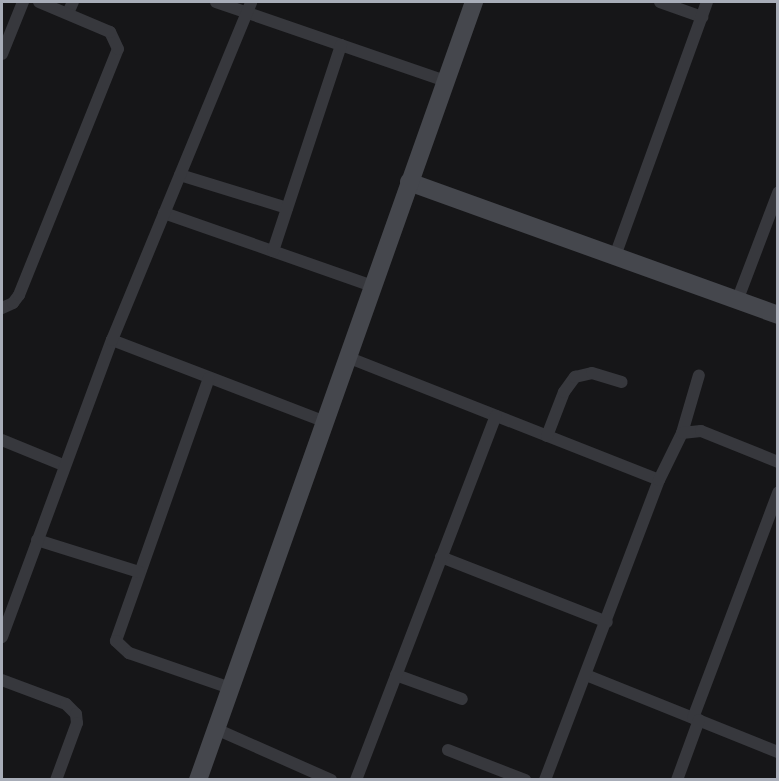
<!DOCTYPE html>
<html>
<head>
<meta charset="utf-8">
<style>
  body { margin:0 }
  #map { position:relative; width:779px; height:781px; overflow:hidden; background:#161618; font-family:"Asap Condensed",sans-serif }
  div>[style] { position:absolute }
  .street>* { height:12px; margin:-6px; padding:0 6px; transform-origin:6px; border-radius:6px; background:#37383d }
  .secondary>* { height:18px; margin:-9px; padding:0 9px; transform-origin:9px; border-radius:9px; background:#45474d }
  span { translate:-50% -50%; white-space:nowrap; text-align:center; line-height:1.15; -webkit-text-stroke:5px #111113; paint-order:stroke }
  .frame { position:absolute; inset:0; border:3px solid #a8adb8; pointer-events:none }
</style>
</head>
<body>
<div id="map">
  <div class="street">
    <i style="left:216px;top:2px;width:243px;rotate:19deg"></i>
    <i style="left:660px;top:2px;width:45px;rotate:19.7deg"></i>
    <i style="left:68px;top:13px;width:12px;rotate:-66deg"></i>
    <i style="left:2px;top:54px;width:56px;rotate:-68deg"></i>
    <i style="left:180px;top:175px;width:112px;rotate:17.1deg"></i>
    <i style="left:164px;top:213px;width:220px;rotate:19.3deg"></i>
    <i style="left:273px;top:251px;width:217px;rotate:-71.7deg"></i>
    <i style="left:615px;top:256px;width:270px;rotate:-70.1deg"></i>
    <i style="left:737px;top:301px;width:116px;rotate:-69.2deg"></i>
    <i style="left:2px;top:308px;width:12px;rotate:-24deg"></i>
    <i style="left:13px;top:303px;width:10px;rotate:-53deg"></i>
    <i style="left:19px;top:295px;width:265px;rotate:-68.1deg"></i>
    <i style="left:118px;top:49px;width:19px;rotate:-115deg"></i>
    <i style="left:110px;top:32px;width:77px;rotate:-157.1deg"></i>
    <i style="left:112px;top:340px;width:226px;rotate:21deg"></i>
    <i style="left:347px;top:357px;width:335px;rotate:21.5deg"></i>
    <i style="left:209px;top:378px;width:279px;rotate:109.5deg"></i>
    <i style="left:116px;top:641px;width:18px;rotate:43deg"></i>
    <i style="left:129px;top:653px;width:107px;rotate:19.1deg"></i>
    <i style="left:682px;top:433px;width:60px;rotate:-73.7deg"></i>
    <i style="left:547px;top:436px;width:47px;rotate:-68.9deg"></i>
    <i style="left:564px;top:392px;width:19px;rotate:-54deg"></i>
    <i style="left:575px;top:377px;width:17px;rotate:-13deg"></i>
    <i style="left:592px;top:373px;width:31px;rotate:17deg"></i>
    <i style="left:2px;top:440px;width:66px;rotate:22.3deg"></i>
    <i style="left:37px;top:540px;width:107px;rotate:17.4deg"></i>
    <i style="left:441px;top:557px;width:178px;rotate:21.4deg"></i>
    <i style="left:2px;top:637px;width:317px;rotate:-69.7deg"></i>
    <i style="left:112px;top:340px;width:365px;rotate:-67.6deg"></i>
    <i style="left:396px;top:675px;width:70px;rotate:20deg"></i>
    <i style="left:586px;top:675px;width:207px;rotate:21.9deg"></i>
    <i style="left:2px;top:680px;width:68px;rotate:20.6deg"></i>
    <i style="left:66px;top:704px;width:14px;rotate:45deg"></i>
    <i style="left:76px;top:714px;width:9px;rotate:84deg"></i>
    <i style="left:77px;top:723px;width:61px;rotate:110.2deg"></i>
    <i style="left:693px;top:718px;width:241px;rotate:-69.3deg"></i>
    <i style="left:216px;top:729px;width:126px;rotate:23.9deg"></i>
    <i style="left:448px;top:750px;width:83px;rotate:21.3deg"></i>
    <i style="left:356px;top:780px;width:390px;rotate:-69deg"></i>
    <i style="left:545px;top:780px;width:321px;rotate:-69.2deg"></i>
    <i style="left:659px;top:480px;width:52px;rotate:-63.9deg"></i>
    <i style="left:682px;top:433px;width:19px;rotate:-6deg"></i>
    <i style="left:701px;top:431px;width:83px;rotate:21.9deg"></i>
    <i style="left:677px;top:780px;width:64px;rotate:-69.9deg"></i>
  </div>
  <div class="secondary">
    <i style="left:409px;top:182px;width:392px;rotate:19.8deg"></i>
    <i style="left:198px;top:780px;width:826px;rotate:-70.47deg"></i>
  </div>
  <div class="frame"></div>
</div>
</body>
</html>
